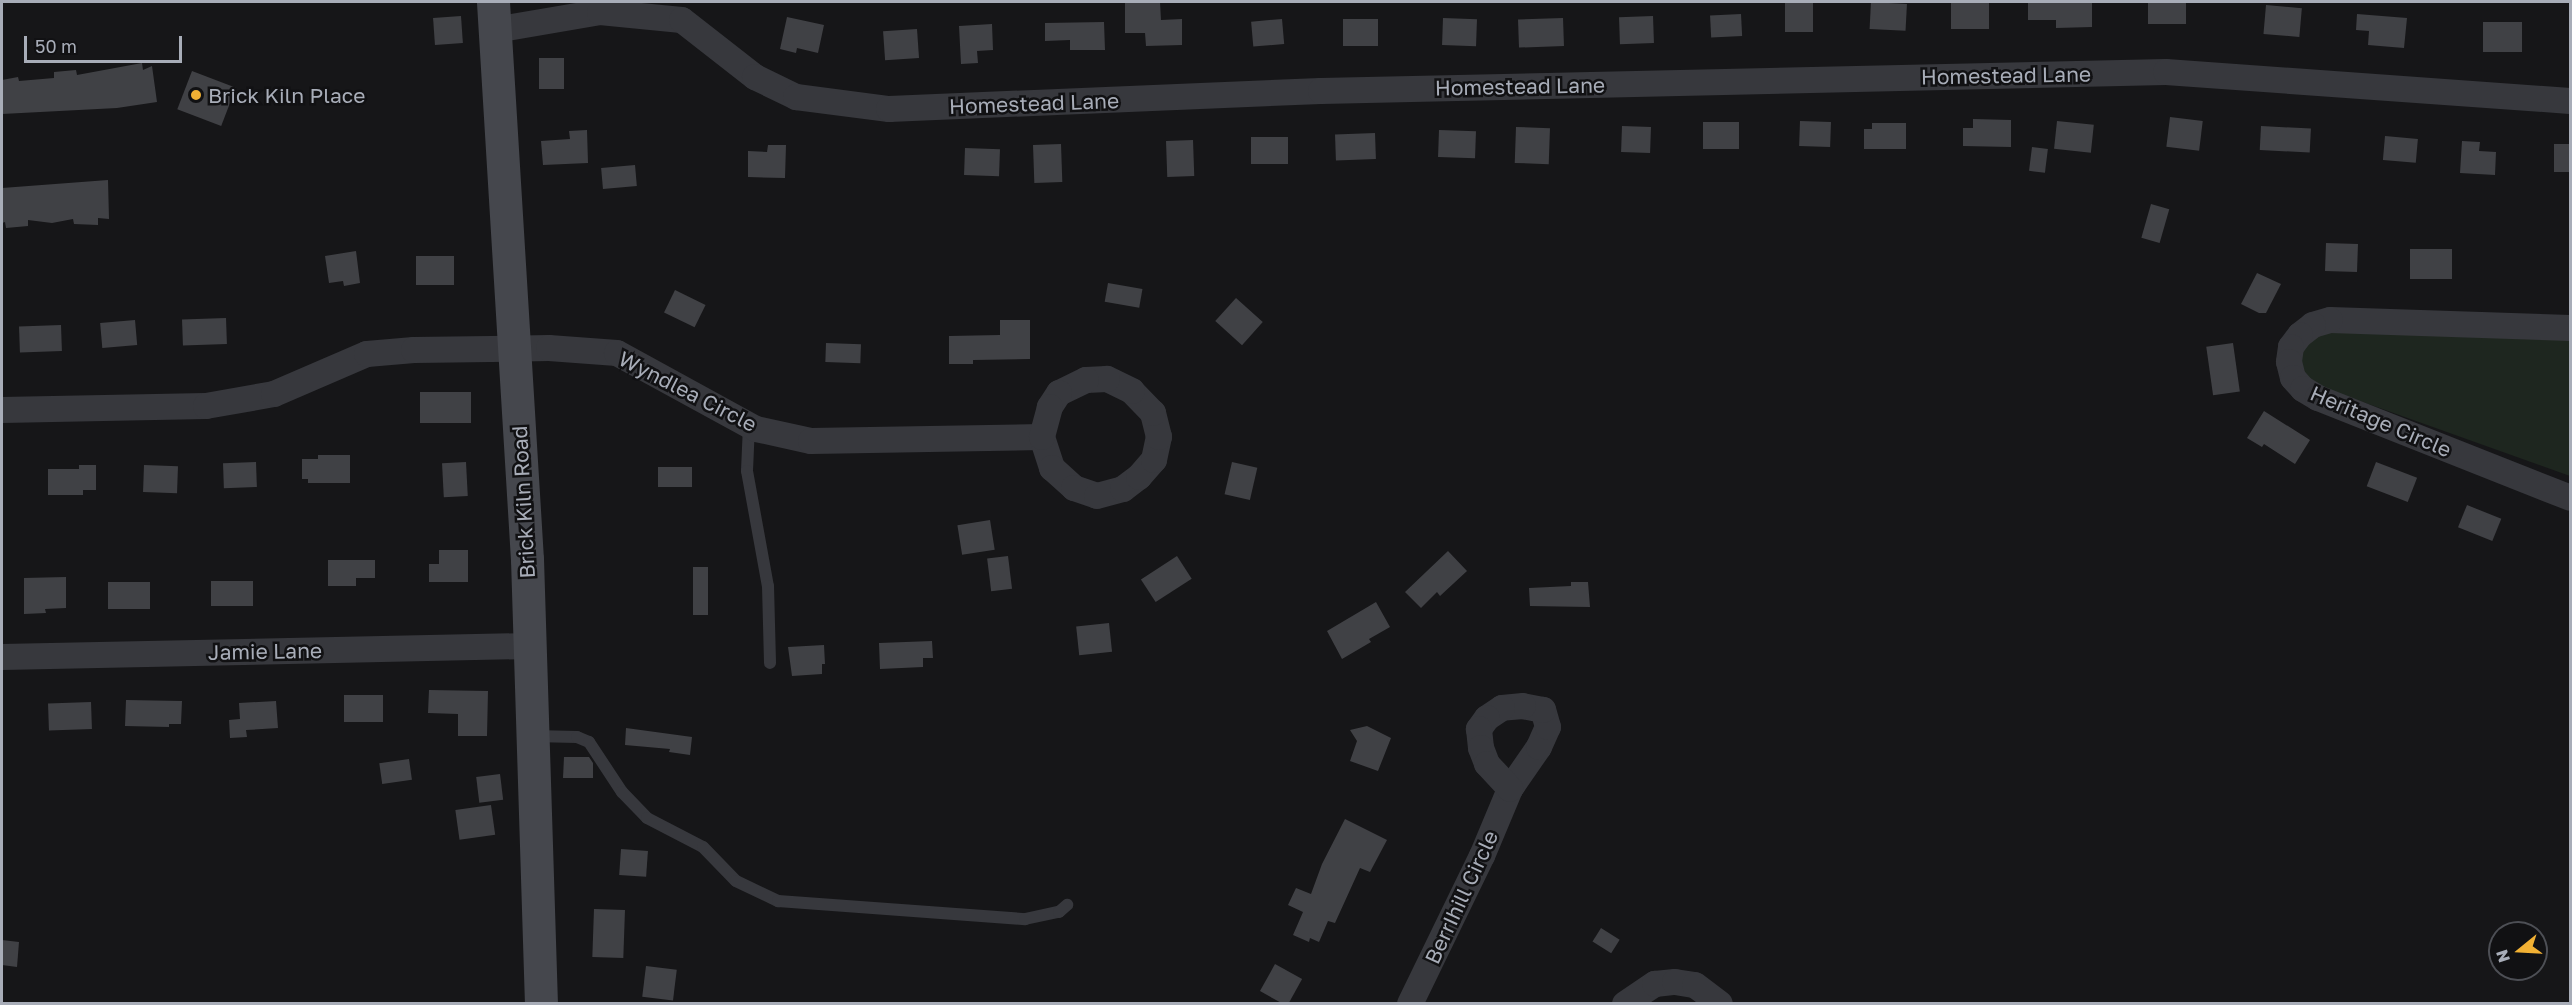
<!DOCTYPE html>
<html>
<head>
<meta charset="utf-8">
<style>
  body { margin:0 }
  #map { position:relative; width:2572px; height:1005px; overflow:hidden; background:#161618; font-family:"Golos Text",sans-serif }
  div>[style] { position:absolute }
  .green>* { inset:0; background:#1e261f }
  .building>* { inset:0; background:#404145; transform-origin:0 0 }
  .service>* { height:12px; margin:-6px; padding:0 6px; transform-origin:6px; border-radius:6px; background:#37383d }
  .minor>* { height:26px; margin:-13px; padding:0 13px; transform-origin:13px; border-radius:13px; background:#37383d }
  .secondary>* { height:33px; margin:-16.5px; padding:0 16.5px; transform-origin:16.5px; border-radius:16.5px; background:#45474d }
  .dots>* { width:16px; height:16px; translate:-50% -50%; box-sizing:border-box; border:3px solid #111113; border-radius:50% }
  span { translate:-50% -50%; white-space:nowrap; text-align:center; line-height:1.15; -webkit-text-stroke:5px #111113; paint-order:stroke }
  .street-label { font-size:21px; color:#a8adb8 }
  .poi-label { font-size:21px; color:#a8adb8 }
  .left { translate:0 -50%; text-align:left }
  .frame { position:absolute; inset:0; border:3px solid #a8adb8; pointer-events:none }
  .north { position:absolute; left:2488px; top:921px; width:60px; height:60px; box-sizing:border-box; background:#111113; border:2px solid #4d4f55; border-radius:50%; rotate:252deg; font-size:16px; font-weight:700; line-height:24px; text-align:center; color:#a8adb8 }
  .north::after { content:''; display:block; margin:auto; width:21px; height:27px; background:#f2b134; clip-path:polygon(50% 0,100% 100%,50% 72%,0 100%) }
  .scale { position:absolute; left:24px; top:36px; width:158px; height:27px; box-sizing:border-box; border:3px solid #a8adb8; border-top:0; padding-left:8px; font-size:18px; line-height:21px; white-space:nowrap; color:#a8adb8; -webkit-text-stroke:4px #111113; paint-order:stroke }
</style>
</head>
<body>
<div id="map">
  <div class="green">
    <i style="clip-path:polygon(2336px 330px,2570px 340px,2570px 476px,2318px 386px,2303px 375px,2300px 362px,2304px 347px,2318px 334px)"></i>
  </div>
  <div class="building">
    <i style="clip-path:polygon(1125px 2px,1160px 2px,1161px 20px,1182px 19px,1182px 45px,1146px 46px,1145px 33px,1125px 33px)"></i>
    <i style="left:1785px;top:2px;width:28px;height:30px"></i>
    <i style="left:1871px;top:2px;width:36px;height:27px;rotate:3deg"></i>
    <i style="clip-path:polygon(2028px 2px,2092px 2px,2092px 27px,2056px 28px,2056px 20px,2028px 20px)"></i>
    <i style="left:2148px;top:2px;width:38px;height:22px"></i>
    <i style="left:1951px;top:3px;width:38px;height:26px"></i>
    <i style="left:2266px;top:5px;width:36px;height:29px;rotate:5deg"></i>
    <i style="left:1741px;top:14px;width:22px;height:31px;rotate:87deg"></i>
    <i style="clip-path:polygon(2357px 14px,2407px 18px,2404px 48px,2368px 45px,2369px 31px,2356px 30px)"></i>
    <i style="left:461px;top:16px;width:27px;height:28px;rotate:86deg"></i>
    <i style="left:1653px;top:16px;width:27px;height:34px;rotate:88deg"></i>
    <i style="clip-path:polygon(787px 17px,824px 25px,818px 53px,797px 48px,796px 53px,780px 49px)"></i>
    <i style="left:1443px;top:18px;width:34px;height:27px;rotate:2deg"></i>
    <i style="left:1563px;top:18px;width:28px;height:45px;rotate:88deg"></i>
    <i style="left:1282px;top:19px;width:25px;height:31px;rotate:85deg"></i>
    <i style="left:1343px;top:19px;width:35px;height:27px"></i>
    <i style="clip-path:polygon(1104px 22px,1105px 50px,1070px 50px,1070px 40px,1045px 41px,1045px 23px)"></i>
    <i style="left:2483px;top:22px;width:39px;height:30px"></i>
    <i style="clip-path:polygon(992px 24px,993px 50px,977px 51px,978px 63px,961px 64px,959px 26px)"></i>
    <i style="left:917px;top:29px;width:29px;height:34px;rotate:86deg"></i>
    <i style="left:539px;top:58px;width:25px;height:31px"></i>
    <i style="clip-path:polygon(142px 63px,143px 70px,152px 66px,157px 102px,117px 108px,2px 114px,2px 80px,18px 77px,19px 81px,54px 78px,54px 72px,76px 70px,77px 75px)"></i>
    <i style="left:192px;top:71px;width:47px;height:41px;rotate:21deg"></i>
    <i style="left:2170px;top:117px;width:33px;height:30px;rotate:7deg"></i>
    <i style="clip-path:polygon(1973px 119px,2011px 120px,2011px 147px,1963px 146px,1963px 128px,1973px 128px)"></i>
    <i style="left:1800px;top:121px;width:31px;height:25px;rotate:2deg"></i>
    <i style="left:2057px;top:121px;width:37px;height:28px;rotate:6deg"></i>
    <i style="left:1703px;top:122px;width:36px;height:27px"></i>
    <i style="clip-path:polygon(1872px 123px,1906px 123px,1906px 149px,1864px 149px,1864px 129px,1872px 129px)"></i>
    <i style="left:1622px;top:126px;width:29px;height:26px;rotate:2deg"></i>
    <i style="left:2261px;top:126px;width:50px;height:24px;rotate:3deg"></i>
    <i style="left:1516px;top:127px;width:34px;height:36px;rotate:2deg"></i>
    <i style="clip-path:polygon(587px 130px,588px 163px,543px 165px,541px 141px,570px 139px,569px 131px)"></i>
    <i style="left:1439px;top:130px;width:37px;height:27px;rotate:2deg"></i>
    <i style="left:1375px;top:133px;width:26px;height:40px;rotate:88deg"></i>
    <i style="left:2385px;top:136px;width:33px;height:24px;rotate:5deg"></i>
    <i style="left:1288px;top:137px;width:27px;height:37px;rotate:90deg"></i>
    <i style="left:1193px;top:140px;width:36px;height:27px;rotate:88deg"></i>
    <i style="clip-path:polygon(2462px 141px,2480px 142px,2479px 151px,2496px 152px,2495px 175px,2460px 173px)"></i>
    <i style="left:1061px;top:144px;width:38px;height:28px;rotate:88deg"></i>
    <i style="left:2554px;top:144px;width:17px;height:28px"></i>
    <i style="clip-path:polygon(768px 145px,786px 145px,785px 178px,748px 177px,748px 151px,767px 152px)"></i>
    <i style="left:2032px;top:147px;width:16px;height:24px;rotate:7deg"></i>
    <i style="left:965px;top:148px;width:35px;height:27px;rotate:2deg"></i>
    <i style="left:635px;top:165px;width:21px;height:34px;rotate:85deg"></i>
    <i style="clip-path:polygon(108px 180px,109px 219px,98px 218px,98px 225px,74px 224px,73px 219px,52px 223px,28px 220px,28px 226px,6px 228px,5px 222px,2px 223px,2px 188px)"></i>
    <i style="left:2151px;top:204px;width:19px;height:35px;rotate:16deg"></i>
    <i style="left:2326px;top:243px;width:32px;height:28px;rotate:2deg"></i>
    <i style="left:2452px;top:249px;width:30px;height:42px;rotate:90deg"></i>
    <i style="clip-path:polygon(356px 251px,360px 283px,344px 286px,343px 281px,329px 283px,325px 256px)"></i>
    <i style="left:416px;top:256px;width:38px;height:29px"></i>
    <i style="clip-path:polygon(2257px 273px,2281px 284px,2266px 313px,2259px 313px,2241px 304px)"></i>
    <i style="left:1108px;top:283px;width:35px;height:19px;rotate:10deg"></i>
    <i style="left:675px;top:290px;width:34px;height:25px;rotate:26deg"></i>
    <i style="left:1236px;top:298px;width:36px;height:31px;rotate:42deg"></i>
    <i style="left:226px;top:318px;width:26px;height:44px;rotate:88deg"></i>
    <i style="left:135px;top:320px;width:25px;height:35px;rotate:85deg"></i>
    <i style="clip-path:polygon(1000px 320px,1030px 320px,1030px 359px,973px 360px,973px 364px,949px 364px,949px 336px,1000px 335px)"></i>
    <i style="left:61px;top:325px;width:26px;height:42px;rotate:88deg"></i>
    <i style="left:826px;top:343px;width:35px;height:19px;rotate:2deg"></i>
    <i style="left:2233px;top:343px;width:49px;height:27px;rotate:82deg"></i>
    <i style="left:471px;top:392px;width:31px;height:51px;rotate:90deg"></i>
    <i style="clip-path:polygon(2264px 411px,2310px 440px,2295px 464px,2264px 444px,2262px 447px,2247px 438px)"></i>
    <i style="clip-path:polygon(318px 455px,350px 455px,350px 483px,308px 483px,308px 479px,302px 479px,302px 459px,318px 459px)"></i>
    <i style="left:256px;top:462px;width:25px;height:33px;rotate:88deg"></i>
    <i style="left:466px;top:462px;width:34px;height:24px;rotate:87deg"></i>
    <i style="left:1232px;top:462px;width:26px;height:33px;rotate:13deg"></i>
    <i style="left:2376px;top:462px;width:44px;height:26px;rotate:21deg"></i>
    <i style="clip-path:polygon(79px 465px,96px 465px,96px 490px,83px 490px,83px 495px,48px 495px,48px 469px,79px 469px)"></i>
    <i style="left:144px;top:465px;width:34px;height:27px;rotate:2deg"></i>
    <i style="left:658px;top:467px;width:34px;height:20px"></i>
    <i style="left:2467px;top:505px;width:37px;height:24px;rotate:22deg"></i>
    <i style="left:990px;top:520px;width:30px;height:33px;rotate:81deg"></i>
    <i style="clip-path:polygon(439px 550px,468px 550px,468px 582px,429px 582px,429px 564px,439px 564px)"></i>
    <i style="clip-path:polygon(1448px 551px,1467px 571px,1440px 596px,1437px 592px,1421px 608px,1405px 592px)"></i>
    <i style="left:1008px;top:556px;width:33px;height:21px;rotate:83deg"></i>
    <i style="left:1177px;top:556px;width:27px;height:43px;rotate:57deg"></i>
    <i style="clip-path:polygon(328px 560px,375px 560px,375px 578px,356px 578px,356px 586px,328px 586px)"></i>
    <i style="left:693px;top:567px;width:15px;height:48px"></i>
    <i style="clip-path:polygon(66px 577px,66px 608px,45px 609px,46px 613px,24px 614px,24px 578px)"></i>
    <i style="left:211px;top:581px;width:42px;height:25px"></i>
    <i style="left:108px;top:582px;width:42px;height:27px"></i>
    <i style="clip-path:polygon(1571px 582px,1588px 582px,1590px 607px,1530px 606px,1529px 588px,1571px 586px)"></i>
    <i style="clip-path:polygon(1376px 602px,1390px 627px,1369px 639px,1371px 642px,1342px 659px,1327px 631px)"></i>
    <i style="left:1109px;top:623px;width:29px;height:33px;rotate:84deg"></i>
    <i style="clip-path:polygon(932px 641px,933px 658px,923px 658px,923px 667px,880px 669px,879px 643px)"></i>
    <i style="clip-path:polygon(824px 645px,825px 664px,822px 664px,822px 674px,792px 676px,788px 647px)"></i>
    <i style="clip-path:polygon(429px 690px,488px 691px,487px 736px,458px 736px,458px 714px,428px 713px)"></i>
    <i style="left:344px;top:695px;width:39px;height:27px"></i>
    <i style="clip-path:polygon(126px 700px,182px 701px,181px 724px,169px 724px,169px 727px,125px 726px)"></i>
    <i style="clip-path:polygon(276px 701px,278px 728px,246px 730px,247px 737px,230px 738px,229px 720px,240px 719px,239px 703px)"></i>
    <i style="left:91px;top:702px;width:27px;height:43px;rotate:88deg"></i>
    <i style="clip-path:polygon(1367px 726px,1391px 738px,1378px 771px,1350px 761px,1357px 741px,1350px 730px)"></i>
    <i style="clip-path:polygon(626px 728px,692px 737px,690px 755px,669px 752px,670px 749px,625px 745px)"></i>
    <i style="clip-path:polygon(564px 757px,589px 757px,593px 763px,593px 778px,563px 778px)"></i>
    <i style="left:409px;top:759px;width:21px;height:30px;rotate:82deg"></i>
    <i style="left:500px;top:774px;width:26px;height:24px;rotate:83deg"></i>
    <i style="left:491px;top:805px;width:30px;height:36px;rotate:82deg"></i>
    <i style="clip-path:polygon(1345px 819px,1387px 840px,1370px 872px,1360px 868px,1335px 923px,1328px 921px,1319px 942px,1310px 938px,1309px 942px,1293px 935px,1303px 912px,1288px 905px,1296px 888px,1311px 894px,1322px 864px)"></i>
    <i style="left:621px;top:849px;width:27px;height:26px;rotate:4deg"></i>
    <i style="left:594px;top:909px;width:31px;height:48px;rotate:2deg"></i>
    <i style="left:1601px;top:928px;width:22px;height:16px;rotate:32deg"></i>
    <i style="clip-path:polygon(2px 940px,19px 942px,17px 967px,2px 965px)"></i>
    <i style="left:1275px;top:964px;width:31px;height:31px;rotate:29deg"></i>
    <i style="left:646px;top:966px;width:31px;height:31px;rotate:7deg"></i>
  </div>
  <div class="service">
    <i style="left:749px;top:425px;width:46px;rotate:92.5deg"></i>
    <i style="left:747px;top:471px;width:117px;rotate:79.7deg"></i>
    <i style="left:768px;top:586px;width:77px;rotate:88.5deg"></i>
    <i style="left:533px;top:736px;width:44px;rotate:1.3deg"></i>
    <i style="left:577px;top:737px;width:13px;rotate:23deg"></i>
    <i style="left:589px;top:742px;width:60px;rotate:56.6deg"></i>
    <i style="left:622px;top:792px;width:36px;rotate:46deg"></i>
    <i style="left:647px;top:818px;width:63px;rotate:27.4deg"></i>
    <i style="left:703px;top:847px;width:47px;rotate:45.9deg"></i>
    <i style="left:736px;top:881px;width:47px;rotate:25.5deg"></i>
    <i style="left:778px;top:901px;width:248px;rotate:4.2deg"></i>
    <i style="left:1025px;top:919px;width:35px;rotate:-12deg"></i>
    <i style="left:1059px;top:912px;width:11px;rotate:-41deg"></i>
  </div>
  <div class="minor">
    <i style="left:495px;top:30px;width:107px;rotate:-9.7deg"></i>
    <i style="left:600px;top:12px;width:82px;rotate:5.6deg"></i>
    <i style="left:682px;top:20px;width:93px;rotate:38deg"></i>
    <i style="left:755px;top:77px;width:46px;rotate:26deg"></i>
    <i style="left:796px;top:97px;width:94px;rotate:7.4deg"></i>
    <i style="left:889px;top:109px;width:432px;rotate:-2.4deg"></i>
    <i style="left:1321px;top:91px;width:845px;rotate:-1.29deg"></i>
    <i style="left:2166px;top:72px;width:405px;rotate:4.1deg"></i>
    <i style="left:2570px;top:328px;width:240px;rotate:-178.1deg"></i>
    <i style="left:2330px;top:320px;width:18px;rotate:164deg"></i>
    <i style="left:2313px;top:325px;width:16px;rotate:142deg"></i>
    <i style="left:2300px;top:335px;width:15px;rotate:127deg"></i>
    <i style="left:2291px;top:347px;width:15px;rotate:98deg"></i>
    <i style="left:2289px;top:362px;width:16px;rotate:76deg"></i>
    <i style="left:2293px;top:378px;width:15px;rotate:48deg"></i>
    <i style="left:2303px;top:389px;width:17px;rotate:31deg"></i>
    <i style="left:2318px;top:398px;width:271px;rotate:21.6deg"></i>
    <i style="left:2px;top:410px;width:204px;rotate:-1.1deg"></i>
    <i style="left:206px;top:406px;width:69px;rotate:-10deg"></i>
    <i style="left:274px;top:394px;width:101px;rotate:-23.3deg"></i>
    <i style="left:367px;top:354px;width:47px;rotate:-4.9deg"></i>
    <i style="left:414px;top:350px;width:135px;rotate:-0.8deg"></i>
    <i style="left:549px;top:348px;width:68px;rotate:4.2deg"></i>
    <i style="left:617px;top:353px;width:158px;rotate:28.7deg"></i>
    <i style="left:756px;top:429px;width:56px;rotate:12.3deg"></i>
    <i style="left:811px;top:441px;width:231px;rotate:-1deg"></i>
    <i style="left:1042px;top:437px;width:33px;rotate:72deg"></i>
    <i style="left:1052px;top:468px;width:30px;rotate:42deg"></i>
    <i style="left:1074px;top:488px;width:24px;rotate:19deg"></i>
    <i style="left:1097px;top:496px;width:27px;rotate:-15deg"></i>
    <i style="left:1123px;top:489px;width:20px;rotate:-37deg"></i>
    <i style="left:1139px;top:477px;width:23px;rotate:-49deg"></i>
    <i style="left:1154px;top:460px;width:24px;rotate:-78deg"></i>
    <i style="left:1159px;top:437px;width:25px;rotate:-104deg"></i>
    <i style="left:1153px;top:413px;width:30px;rotate:-134deg"></i>
    <i style="left:1132px;top:391px;width:28px;rotate:-154deg"></i>
    <i style="left:1107px;top:379px;width:21px;rotate:177deg"></i>
    <i style="left:1086px;top:380px;width:30px;rotate:154deg"></i>
    <i style="left:1059px;top:393px;width:17px;rotate:123deg"></i>
    <i style="left:1050px;top:407px;width:31px;rotate:105deg"></i>
    <i style="left:2px;top:657px;width:527px;rotate:-1.2deg"></i>
    <i style="left:1410px;top:1004px;width:165px;rotate:-64.1deg"></i>
    <i style="left:1482px;top:856px;width:73px;rotate:-67.3deg"></i>
    <i style="left:1510px;top:789px;width:51px;rotate:-55.4deg"></i>
    <i style="left:1539px;top:747px;width:22px;rotate:-66deg"></i>
    <i style="left:1548px;top:727px;width:18px;rotate:-106deg"></i>
    <i style="left:1543px;top:710px;width:20px;rotate:-169deg"></i>
    <i style="left:1523px;top:706px;width:21px;rotate:175deg"></i>
    <i style="left:1502px;top:708px;width:18px;rotate:146deg"></i>
    <i style="left:1487px;top:718px;width:14px;rotate:126deg"></i>
    <i style="left:1479px;top:729px;width:19px;rotate:84deg"></i>
    <i style="left:1481px;top:748px;width:17px;rotate:69deg"></i>
    <i style="left:1487px;top:764px;width:34px;rotate:47deg"></i>
    <i style="left:1625px;top:1004px;width:36px;rotate:-34deg"></i>
    <i style="left:1655px;top:984px;width:20px;rotate:-6deg"></i>
    <i style="left:1675px;top:982px;width:20px;rotate:9deg"></i>
    <i style="left:1695px;top:985px;width:31px;rotate:37deg"></i>
  </div>
  <div class="secondary">
    <i style="left:493px;top:2px;width:558px;rotate:86.51deg"></i>
    <i style="left:527px;top:559px;width:445px;rotate:88.2deg"></i>
  </div>
  <div class="dots">
    <i style="left:196px;top:95px;background:#f2b134"></i>
  </div>
  <div class="street-label">
    <span style="left:2006px;top:75px;rotate:-1deg">Homestead Lane</span>
    <span style="left:1520px;top:86px;rotate:-1deg">Homestead Lane</span>
    <span style="left:1034px;top:103px;rotate:-2deg">Homestead Lane</span>
    <span style="left:688px;top:391px;rotate:27deg">Wyndlea Circle</span>
    <span style="left:2381px;top:421px;rotate:23deg">Heritage Circle</span>
    <span style="left:523px;top:502px;rotate:-93deg">Brick Kiln Road</span>
    <span style="left:265px;top:651px;rotate:-1deg">Jamie Lane</span>
    <span style="left:1461px;top:897px;rotate:-65deg">BerrIhill Circle</span>
  </div>
  <div class="poi-label">
    <span class="left" style="left:208px;top:95px">Brick Kiln Place</span>
  </div>
  <div class="frame"></div>
  <div class="north">N</div>
  <div class="scale">50 m</div>
</div>
</body>
</html>
